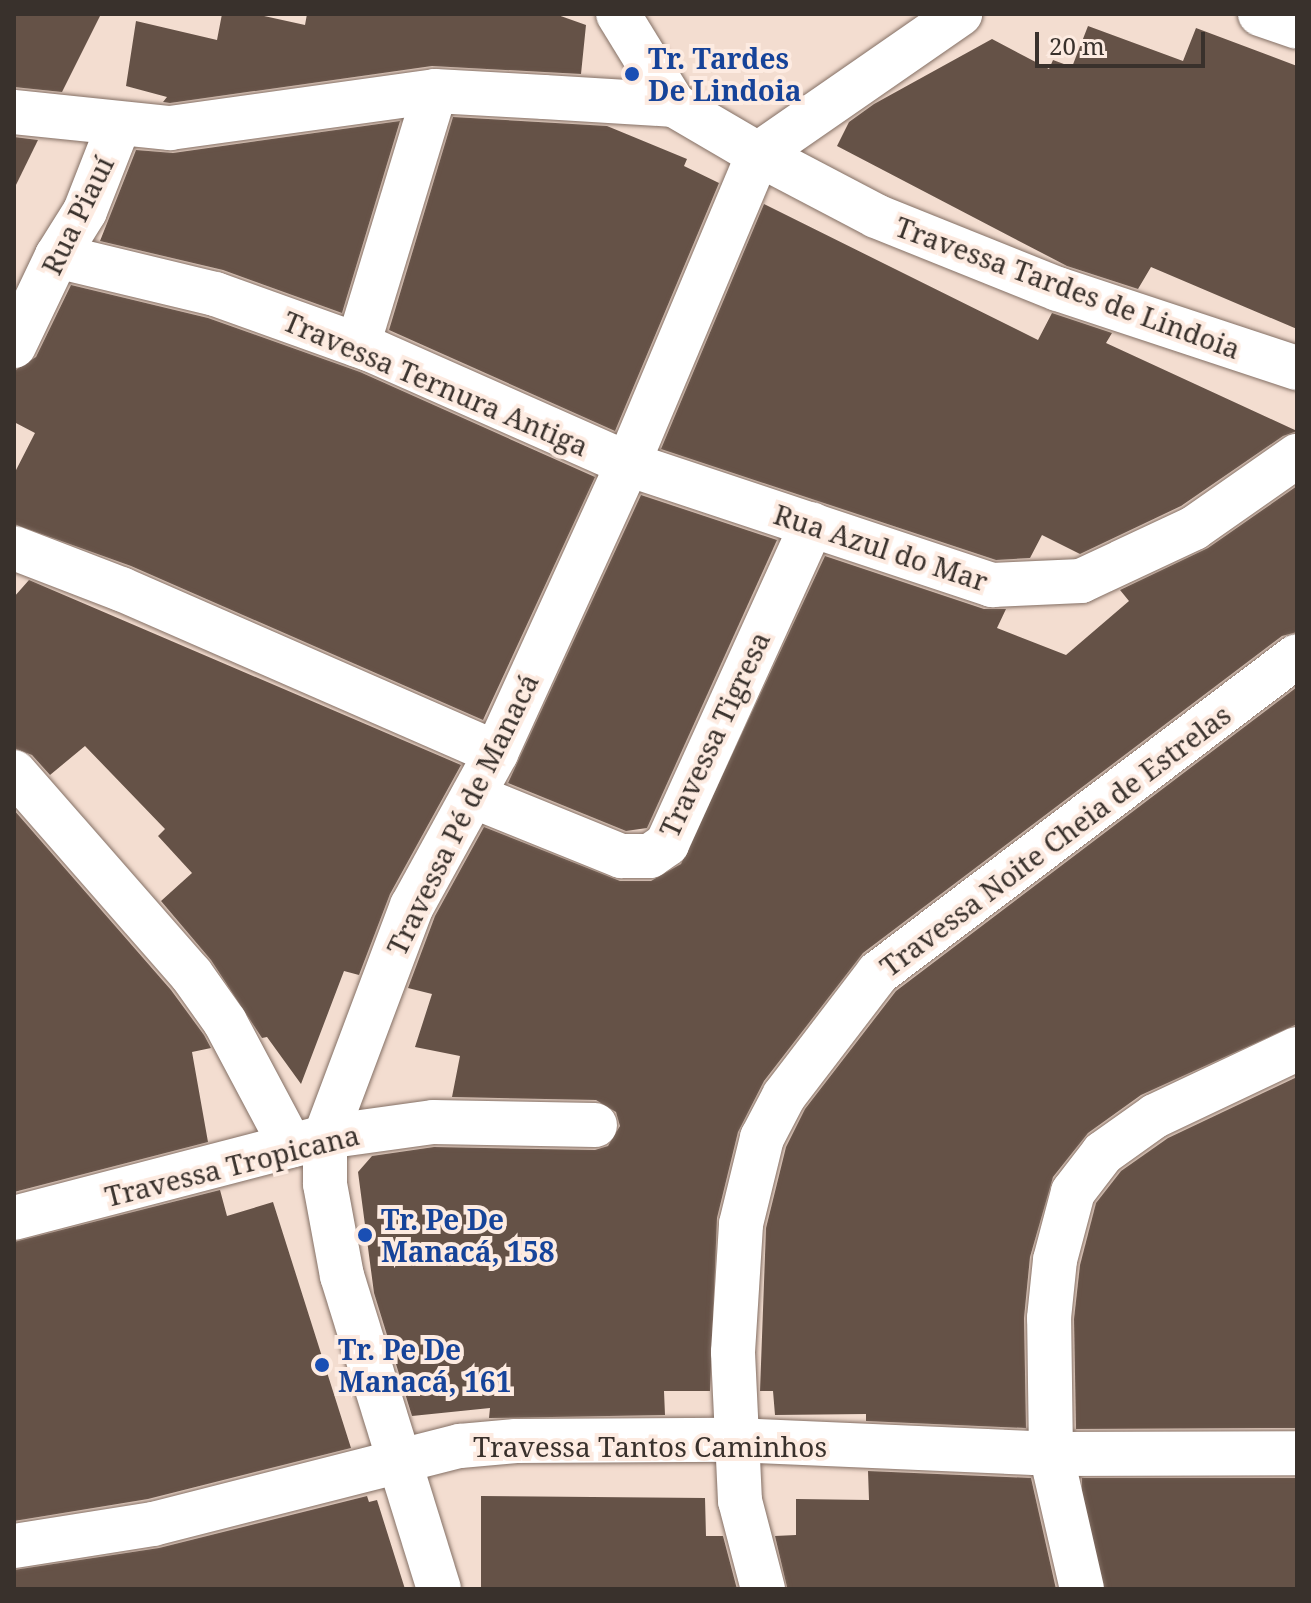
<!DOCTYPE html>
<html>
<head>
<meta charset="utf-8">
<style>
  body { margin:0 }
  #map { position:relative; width:1311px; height:1603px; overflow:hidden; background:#f3ddd0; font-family:"Noto Serif",serif }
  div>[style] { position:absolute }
  .building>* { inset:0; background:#655247; transform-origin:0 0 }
  .roads { filter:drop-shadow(0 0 2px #836f64) drop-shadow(0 0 2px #836f64) }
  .street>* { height:44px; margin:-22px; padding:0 22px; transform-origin:22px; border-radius:22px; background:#fff }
  .secondary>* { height:44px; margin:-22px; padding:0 22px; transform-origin:22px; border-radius:22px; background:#fff }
  .dots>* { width:22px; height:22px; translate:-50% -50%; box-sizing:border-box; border:4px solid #fdebe1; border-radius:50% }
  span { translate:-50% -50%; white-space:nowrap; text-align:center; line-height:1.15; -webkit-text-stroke:8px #fdebe1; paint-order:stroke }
  .transit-label { font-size:28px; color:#164399; font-weight:700 }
  .left { translate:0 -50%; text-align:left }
  .street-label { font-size:28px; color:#39312c }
  .frame { position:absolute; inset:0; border:16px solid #39312c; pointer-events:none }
  .scale { position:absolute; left:1035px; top:32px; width:170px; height:36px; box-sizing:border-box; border:4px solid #39312c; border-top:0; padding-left:10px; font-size:24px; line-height:28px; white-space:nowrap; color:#39312c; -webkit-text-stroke:6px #fdebe1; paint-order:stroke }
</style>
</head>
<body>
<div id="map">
  <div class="building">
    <i style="clip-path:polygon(14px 14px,101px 14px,62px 92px,14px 87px)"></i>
    <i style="clip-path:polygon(222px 14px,255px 14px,305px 25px,307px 14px,555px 14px,586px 25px,581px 74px,432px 66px,170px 103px,163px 102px,167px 97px,126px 86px,136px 21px,217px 40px)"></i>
    <i style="clip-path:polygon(1088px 26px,1183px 61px,1196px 28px,1297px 66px,1297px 329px,1151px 267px,1138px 289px,1067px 266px,837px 146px,849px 122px,874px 104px,992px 39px,1049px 69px,1053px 60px,1072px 67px)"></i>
    <i style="clip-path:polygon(453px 117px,607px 126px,687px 159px,684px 166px,719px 183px,615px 431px,389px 330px)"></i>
    <i style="clip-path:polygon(400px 121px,342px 313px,223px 270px,100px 241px,136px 150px,173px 153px)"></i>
    <i style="clip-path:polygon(14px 137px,38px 140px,14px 189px)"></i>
    <i style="clip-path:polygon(764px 204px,1038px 340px,1052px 313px,1112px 333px,1106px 343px,1297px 431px,1283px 436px,1181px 506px,1080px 554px,1042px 535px,1030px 558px,996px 560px,661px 449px)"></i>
    <i style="clip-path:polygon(71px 285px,208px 318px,360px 372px,595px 477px,483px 720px,131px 566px,14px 524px,14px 474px,35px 433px,14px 422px,14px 371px,36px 357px)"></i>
    <i style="clip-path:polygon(1297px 486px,1297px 632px,1282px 636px,863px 953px,764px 1081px,738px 1132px,717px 1218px,710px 1391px,664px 1391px,665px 1415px,489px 1418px,490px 1408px,412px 1416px,374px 1293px,358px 1172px,372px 1156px,434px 1147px,595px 1150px,608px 1146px,620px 1126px,616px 1112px,596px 1100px,452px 1097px,460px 1056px,415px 1047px,432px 994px,408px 988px,435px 916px,484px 827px,620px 881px,651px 881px,681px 864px,825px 556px,984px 609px,1006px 609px,997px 628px,1066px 655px,1129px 601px,1120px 590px,1208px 548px)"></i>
    <i style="clip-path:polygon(641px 495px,777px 540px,647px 828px,626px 831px,508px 783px)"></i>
    <i style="clip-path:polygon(29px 580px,461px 765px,390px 894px,359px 975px,344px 971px,301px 1084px,267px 1037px,262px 1038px,211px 960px,161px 901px,192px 873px,158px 836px,165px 829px,85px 746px,50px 775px,32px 755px,14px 748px,14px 597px)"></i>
    <i style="clip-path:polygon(1297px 687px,1297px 1024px,1141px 1095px,1088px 1133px,1053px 1177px,1030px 1257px,1024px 1318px,1026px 1428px,866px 1421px,866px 1414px,775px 1415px,773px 1391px,760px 1391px,766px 1228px,786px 1147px,805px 1109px,896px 991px)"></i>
    <i style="clip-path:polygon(14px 810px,171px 990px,204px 1035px,211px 1048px,192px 1052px,208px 1142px,14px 1192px)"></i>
    <i style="clip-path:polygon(1297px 1077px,1297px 1428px,1076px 1429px,1074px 1319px,1080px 1265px,1096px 1203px,1121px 1171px,1168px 1138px)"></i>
    <i style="clip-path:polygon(220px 1190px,227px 1216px,273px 1202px,351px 1448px,148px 1499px,14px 1521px,14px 1242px)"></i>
    <i style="clip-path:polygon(868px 1471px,1031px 1478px,1056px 1589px,787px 1587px,775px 1536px,796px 1535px,796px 1499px,869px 1500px)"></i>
    <i style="left:1297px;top:1478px;width:111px;height:215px;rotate:90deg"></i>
    <i style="clip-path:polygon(367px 1496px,369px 1502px,377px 1500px,405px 1589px,14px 1589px,14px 1570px,159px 1548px)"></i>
    <i style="clip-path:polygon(481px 1496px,705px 1498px,706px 1536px,723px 1536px,737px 1589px,481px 1589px)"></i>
  </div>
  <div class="roads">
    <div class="street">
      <i style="left:618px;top:14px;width:107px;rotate:58.4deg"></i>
      <i style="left:758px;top:154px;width:133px;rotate:27.7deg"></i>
      <i style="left:876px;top:216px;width:196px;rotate:21.9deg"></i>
      <i style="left:1058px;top:289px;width:252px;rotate:18.3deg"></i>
      <i style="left:57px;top:256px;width:163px;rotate:13.5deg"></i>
      <i style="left:215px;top:294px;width:164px;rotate:19.7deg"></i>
      <i style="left:369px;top:349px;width:283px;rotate:23.9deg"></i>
      <i style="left:628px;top:464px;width:384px;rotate:18.4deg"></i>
      <i style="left:992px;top:585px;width:89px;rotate:-2.6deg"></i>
      <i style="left:1081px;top:581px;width:125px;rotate:-25.1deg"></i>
      <i style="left:1194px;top:528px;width:126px;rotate:-35deg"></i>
      <i style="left:358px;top:345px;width:265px;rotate:-73.1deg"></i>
      <i style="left:14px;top:346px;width:100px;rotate:-64.5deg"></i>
      <i style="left:57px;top:256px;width:53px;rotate:-58.1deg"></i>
      <i style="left:85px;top:211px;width:90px;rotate:-68.6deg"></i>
      <i style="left:14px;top:548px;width:115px;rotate:21deg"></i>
      <i style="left:121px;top:589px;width:409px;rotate:23.6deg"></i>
      <i style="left:14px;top:772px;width:269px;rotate:48.8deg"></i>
      <i style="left:191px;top:974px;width:59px;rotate:54.7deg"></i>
      <i style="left:225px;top:1022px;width:140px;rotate:62deg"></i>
      <i style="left:473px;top:796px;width:160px;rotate:22.1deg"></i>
      <i style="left:621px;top:856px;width:29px"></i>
      <i style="left:650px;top:856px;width:21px;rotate:-35deg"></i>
      <i style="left:667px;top:844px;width:351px;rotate:-65.6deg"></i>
      <i style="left:14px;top:1218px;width:321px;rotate:-14.6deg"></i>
      <i style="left:325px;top:1137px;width:109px;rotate:-7.9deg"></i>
      <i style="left:433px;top:1122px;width:162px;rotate:1.1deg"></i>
      <i style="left:14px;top:1546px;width:141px;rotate:-9deg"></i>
      <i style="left:153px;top:1524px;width:317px;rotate:-14.3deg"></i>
      <i style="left:460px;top:1446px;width:56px;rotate:-5.1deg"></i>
      <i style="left:516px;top:1441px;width:218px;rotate:-0.3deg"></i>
      <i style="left:734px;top:1440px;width:317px;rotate:2.5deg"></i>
      <i style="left:1051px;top:1454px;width:246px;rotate:-0.2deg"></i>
      <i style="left:763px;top:1589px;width:91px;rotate:-104.6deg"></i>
      <i style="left:740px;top:1501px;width:149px;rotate:-92.7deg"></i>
      <i style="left:733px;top:1352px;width:128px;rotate:-86.4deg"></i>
      <i style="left:741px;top:1224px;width:89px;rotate:-76.3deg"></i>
      <i style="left:762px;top:1138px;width:47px;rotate:-62.4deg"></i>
      <i style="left:784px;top:1096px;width:155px;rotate:-52.6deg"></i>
      <i style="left:878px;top:973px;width:525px;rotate:-37.11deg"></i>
      <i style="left:1082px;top:1589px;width:139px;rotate:-102.9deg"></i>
      <i style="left:1051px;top:1454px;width:136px;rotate:-90.8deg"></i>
      <i style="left:1049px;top:1318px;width:58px;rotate:-84.1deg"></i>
      <i style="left:1055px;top:1260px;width:70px;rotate:-75.2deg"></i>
      <i style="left:1073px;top:1192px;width:49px;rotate:-52.4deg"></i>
      <i style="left:1103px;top:1153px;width:64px;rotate:-35.4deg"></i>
      <i style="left:1155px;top:1116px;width:157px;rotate:-25.3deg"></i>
    </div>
    <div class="secondary">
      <i style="left:1260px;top:14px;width:39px;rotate:19deg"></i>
      <i style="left:14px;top:112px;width:157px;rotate:5.9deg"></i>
      <i style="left:170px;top:128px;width:268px;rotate:-7.9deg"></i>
      <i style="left:435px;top:91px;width:109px;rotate:3.2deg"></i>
      <i style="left:544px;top:97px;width:130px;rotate:3.5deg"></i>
      <i style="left:674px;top:105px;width:97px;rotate:30.3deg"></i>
      <i style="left:758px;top:154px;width:246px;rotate:-34.7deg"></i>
      <i style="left:439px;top:1589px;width:328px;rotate:-107.2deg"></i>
      <i style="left:342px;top:1276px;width:94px;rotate:-100.5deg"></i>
      <i style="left:325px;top:1184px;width:47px;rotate:-90deg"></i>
      <i style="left:325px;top:1137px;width:247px;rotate:-69.4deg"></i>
      <i style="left:412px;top:906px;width:175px;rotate:-61.2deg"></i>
      <i style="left:496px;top:753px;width:318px;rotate:-65.5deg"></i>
      <i style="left:628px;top:464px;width:336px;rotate:-67.2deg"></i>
    </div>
  </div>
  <div class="dots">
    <i style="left:632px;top:74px;background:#1a4fb4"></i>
    <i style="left:365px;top:1235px;background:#1a4fb4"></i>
    <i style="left:322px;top:1365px;background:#1a4fb4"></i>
  </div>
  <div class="transit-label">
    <span class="left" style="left:648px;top:74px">Tr. Tardes<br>De Lindoia</span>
    <span class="left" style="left:381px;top:1235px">Tr. Pe De<br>Manacá, 158</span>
    <span class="left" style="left:338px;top:1365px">Tr. Pe De<br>Manacá, 161</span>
  </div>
  <div class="street-label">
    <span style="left:77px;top:215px;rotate:-64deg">Rua Piauí</span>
    <span style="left:1068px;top:287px;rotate:20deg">Travessa Tardes de Lindoia</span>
    <span style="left:436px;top:383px;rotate:23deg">Travessa Ternura Antiga</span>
    <span style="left:881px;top:547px;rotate:18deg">Rua Azul do Mar</span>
    <span style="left:714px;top:734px;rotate:-65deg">Travessa Tigresa</span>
    <span style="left:462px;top:814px;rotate:-64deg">Travessa Pé de Manacá</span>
    <span style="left:1055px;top:840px;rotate:-37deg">Travessa Noite Cheia de Estrelas</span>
    <span style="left:232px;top:1165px;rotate:-14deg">Travessa Tropicana</span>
    <span style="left:650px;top:1446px">Travessa Tantos Caminhos</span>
  </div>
  <div class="frame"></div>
  <div class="scale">20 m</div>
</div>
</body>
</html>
